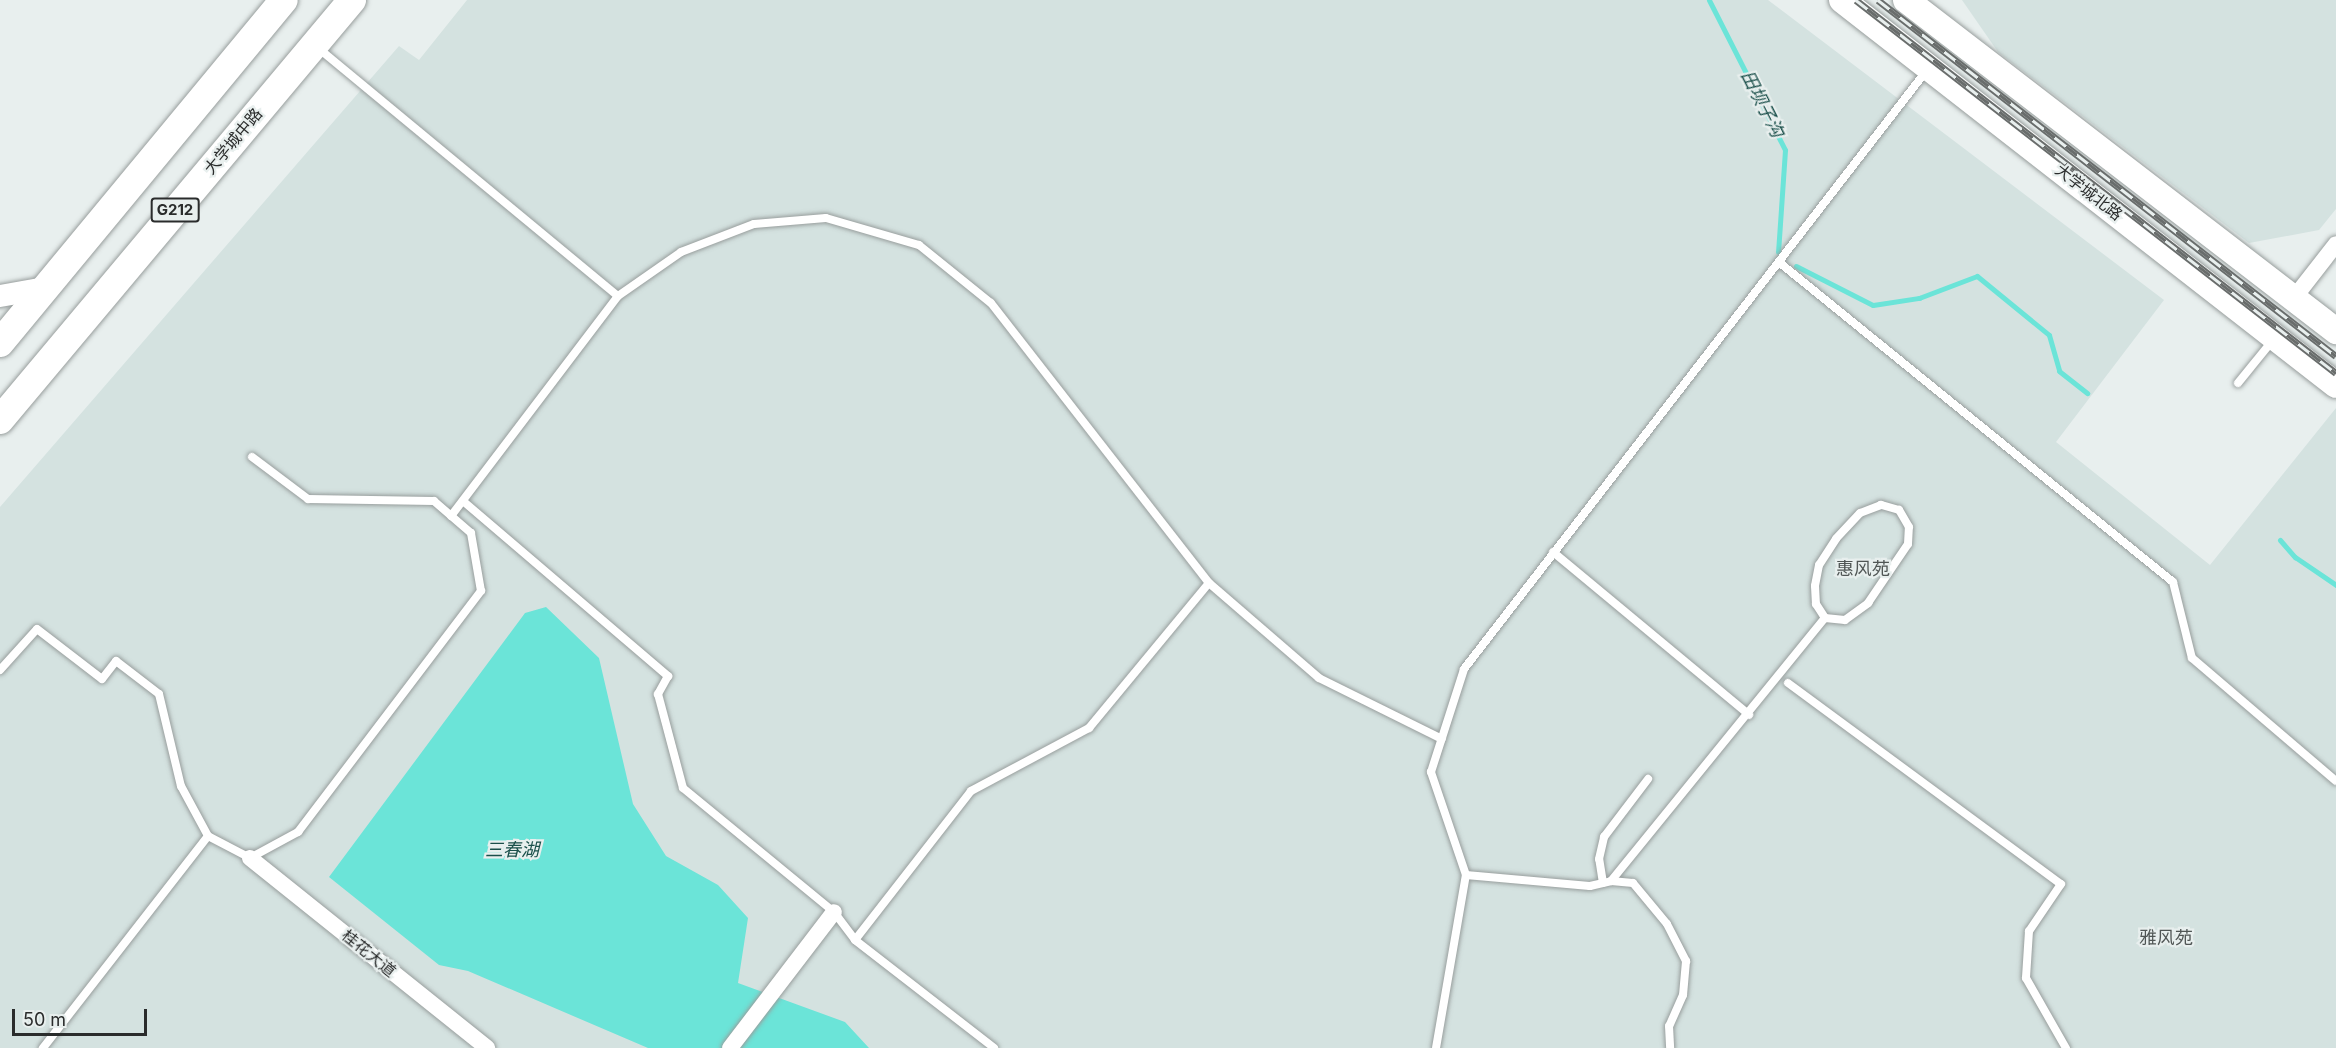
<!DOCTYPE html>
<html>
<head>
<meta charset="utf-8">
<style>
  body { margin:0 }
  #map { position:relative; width:2336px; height:1048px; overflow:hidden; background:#e8efee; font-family:Inter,"Noto Sans SC",sans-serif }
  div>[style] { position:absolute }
  .built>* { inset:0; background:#d4e2e0 }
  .water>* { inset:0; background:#6be4d8 }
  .stream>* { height:5px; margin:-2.5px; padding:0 2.5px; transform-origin:2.5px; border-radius:2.5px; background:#6be4d8 }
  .roads { filter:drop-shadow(0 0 2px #989e9d) drop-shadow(0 0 2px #989e9d) }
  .lane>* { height:8px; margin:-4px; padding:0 4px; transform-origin:4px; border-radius:4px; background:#fff }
  .street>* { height:16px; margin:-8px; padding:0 8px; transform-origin:8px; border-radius:8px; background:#fff }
  .secondary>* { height:22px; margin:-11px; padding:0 11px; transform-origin:11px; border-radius:11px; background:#fff }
  .primary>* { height:26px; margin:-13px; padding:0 13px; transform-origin:13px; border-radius:13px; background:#fff }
  .highway>* { height:28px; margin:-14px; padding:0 14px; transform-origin:14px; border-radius:14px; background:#fff }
  .rail>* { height:7px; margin-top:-3.5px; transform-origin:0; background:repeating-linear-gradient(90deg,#e8efee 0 14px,#696d6c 0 28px); box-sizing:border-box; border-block:2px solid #696d6c }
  span { translate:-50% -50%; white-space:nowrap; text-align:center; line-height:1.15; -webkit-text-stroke:4.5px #e8efee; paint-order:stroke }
  .shield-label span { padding:2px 4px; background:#e8efee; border:2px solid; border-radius:4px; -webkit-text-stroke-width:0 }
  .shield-label { font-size:15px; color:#2a2c2c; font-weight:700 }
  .street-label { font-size:16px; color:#2a2c2c }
  .water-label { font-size:18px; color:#1a4f4a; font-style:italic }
  .neighbourhood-label { font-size:18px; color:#505655 }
  .scale { position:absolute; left:12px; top:1009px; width:135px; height:27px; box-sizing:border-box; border:3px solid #2a2c2c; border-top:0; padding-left:8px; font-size:18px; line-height:21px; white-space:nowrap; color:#2a2c2c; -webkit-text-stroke:4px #e8efee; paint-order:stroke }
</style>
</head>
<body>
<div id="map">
  <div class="built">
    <i style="clip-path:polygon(467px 0,1768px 0,2164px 300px,2056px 442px,2210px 565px,2336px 408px,2336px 1048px,0 1048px,0 507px,399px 46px,419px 60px)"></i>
    <i style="clip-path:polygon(1962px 0,2336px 0,2336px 209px,2319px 230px,2249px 243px,1998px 52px)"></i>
  </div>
  <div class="water">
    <i style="clip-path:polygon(546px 607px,599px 658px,633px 804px,666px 856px,718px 885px,748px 918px,738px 983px,845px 1022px,869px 1048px,648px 1048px,468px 971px,439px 965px,329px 877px,525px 613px)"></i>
  </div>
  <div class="stream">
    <i style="left:1709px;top:0;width:168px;rotate:63.1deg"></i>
    <i style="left:1785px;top:150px;width:102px;rotate:93.9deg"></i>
    <i style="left:1796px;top:266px;width:86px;rotate:26.9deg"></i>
    <i style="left:1873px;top:305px;width:47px;rotate:-8.7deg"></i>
    <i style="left:1919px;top:298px;width:62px;rotate:-20.8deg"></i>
    <i style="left:1977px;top:276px;width:93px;rotate:39.3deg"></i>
    <i style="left:2049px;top:335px;width:37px;rotate:74deg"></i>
    <i style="left:2059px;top:371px;width:36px;rotate:38deg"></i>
    <i style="left:2280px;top:540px;width:23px;rotate:49deg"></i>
    <i style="left:2295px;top:557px;width:50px;rotate:34.3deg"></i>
  </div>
  <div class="roads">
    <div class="lane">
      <i style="left:318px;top:48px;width:389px;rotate:39.6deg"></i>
      <i style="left:1780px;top:263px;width:506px;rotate:39.07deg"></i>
      <i style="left:2173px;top:582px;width:78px;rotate:76deg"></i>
      <i style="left:2192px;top:658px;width:189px;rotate:40.5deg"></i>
      <i style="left:2238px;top:383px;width:55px;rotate:-50.9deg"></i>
      <i style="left:463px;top:501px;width:270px;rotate:40.5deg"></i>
      <i style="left:668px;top:676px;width:21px;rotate:119deg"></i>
      <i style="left:658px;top:694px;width:97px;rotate:75.1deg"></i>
      <i style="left:683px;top:788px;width:195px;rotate:39.4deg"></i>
      <i style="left:834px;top:912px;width:35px;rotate:53deg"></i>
      <i style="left:855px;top:940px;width:176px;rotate:37.8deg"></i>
      <i style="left:451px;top:516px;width:276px;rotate:-52.8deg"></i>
      <i style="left:618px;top:296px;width:77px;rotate:-34.9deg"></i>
      <i style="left:681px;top:252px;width:78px;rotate:-21deg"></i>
      <i style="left:754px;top:224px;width:72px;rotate:-4.8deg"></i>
      <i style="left:826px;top:218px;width:97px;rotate:16.2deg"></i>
      <i style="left:919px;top:245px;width:92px;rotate:38.9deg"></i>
      <i style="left:991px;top:303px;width:355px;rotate:52.1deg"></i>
      <i style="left:1209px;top:583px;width:145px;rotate:40.8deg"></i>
      <i style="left:1319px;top:678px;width:137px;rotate:26.4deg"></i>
      <i style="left:1553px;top:552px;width:255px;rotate:39.7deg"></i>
      <i style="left:0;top:670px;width:55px;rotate:-47.9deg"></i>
      <i style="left:37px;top:629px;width:82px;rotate:37.6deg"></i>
      <i style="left:102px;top:679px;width:23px;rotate:-52deg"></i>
      <i style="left:116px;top:661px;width:54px;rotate:37.5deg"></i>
      <i style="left:159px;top:694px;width:95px;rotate:76.6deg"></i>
      <i style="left:181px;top:786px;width:57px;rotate:61.6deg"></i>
      <i style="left:208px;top:836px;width:269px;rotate:127.9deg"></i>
      <i style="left:1788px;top:683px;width:339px;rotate:36.4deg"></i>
      <i style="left:2061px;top:884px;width:57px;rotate:124.2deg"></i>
      <i style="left:2029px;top:931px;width:47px;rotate:93.7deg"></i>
      <i style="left:2026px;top:978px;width:81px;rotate:60.3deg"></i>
      <i style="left:208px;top:836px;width:47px;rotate:27.6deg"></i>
      <i style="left:250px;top:858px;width:55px;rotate:-28.4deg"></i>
      <i style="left:298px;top:832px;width:303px;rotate:-52.8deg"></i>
      <i style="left:481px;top:591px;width:59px;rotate:-99.8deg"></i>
      <i style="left:471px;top:533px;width:49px;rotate:-139.1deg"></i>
      <i style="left:434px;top:501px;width:126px;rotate:-179.1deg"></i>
      <i style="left:308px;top:499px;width:70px;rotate:-143.1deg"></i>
      <i style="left:1466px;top:875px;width:124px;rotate:5.1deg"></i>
      <i style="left:1590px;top:886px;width:22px;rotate:-13deg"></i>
      <i style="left:1611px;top:881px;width:22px;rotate:5deg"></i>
      <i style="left:1633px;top:883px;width:53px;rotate:50.3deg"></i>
      <i style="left:1667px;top:924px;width:42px;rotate:62.8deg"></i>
      <i style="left:1686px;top:961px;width:34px;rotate:95deg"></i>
      <i style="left:1683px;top:995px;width:34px;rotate:114deg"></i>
      <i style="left:1669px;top:1026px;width:22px;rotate:87deg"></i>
      <i style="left:1611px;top:881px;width:339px;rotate:-50.9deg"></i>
      <i style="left:1825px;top:618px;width:20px;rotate:6deg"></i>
      <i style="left:1845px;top:620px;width:29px;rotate:-36deg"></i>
      <i style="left:1868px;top:603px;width:71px;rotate:-55.9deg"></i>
      <i style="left:1908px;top:544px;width:17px;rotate:-87deg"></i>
      <i style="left:1909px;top:527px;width:20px;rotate:-120deg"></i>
      <i style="left:1899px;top:510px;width:19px;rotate:-164deg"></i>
      <i style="left:1881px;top:505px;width:22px;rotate:159deg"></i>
      <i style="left:1860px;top:513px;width:35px;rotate:133deg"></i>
      <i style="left:1836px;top:539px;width:31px;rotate:123deg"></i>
      <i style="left:1819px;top:565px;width:21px;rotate:101deg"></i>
      <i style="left:1815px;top:586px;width:18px;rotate:87deg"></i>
      <i style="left:1816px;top:604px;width:17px;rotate:57deg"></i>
      <i style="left:1603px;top:883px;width:24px;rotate:-99deg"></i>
      <i style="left:1599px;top:859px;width:23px;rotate:-77deg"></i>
      <i style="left:1604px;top:837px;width:73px;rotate:-52.8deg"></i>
      <i style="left:855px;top:940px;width:189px;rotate:-52.1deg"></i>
      <i style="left:971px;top:791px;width:134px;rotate:-28.1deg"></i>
      <i style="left:1089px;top:728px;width:188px;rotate:-50.4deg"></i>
      <i style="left:1436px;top:1048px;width:176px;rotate:-80.2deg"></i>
      <i style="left:1466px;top:875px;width:109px;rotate:-108.8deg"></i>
      <i style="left:1431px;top:772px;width:108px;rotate:-72.2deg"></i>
      <i style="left:1464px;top:669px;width:757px;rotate:-52.3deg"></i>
    </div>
    <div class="street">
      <i style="left:2294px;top:298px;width:68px;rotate:-52.1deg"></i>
      <i style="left:250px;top:858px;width:304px;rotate:38.7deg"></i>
      <i style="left:730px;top:1048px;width:171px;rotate:-52.6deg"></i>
    </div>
    <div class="secondary">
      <i style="left:0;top:296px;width:47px;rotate:-9.9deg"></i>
    </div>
    <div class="primary">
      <i style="left:1842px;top:0;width:626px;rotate:37.93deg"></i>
      <i style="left:1906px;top:0;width:543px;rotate:37.59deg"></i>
    </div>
    <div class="highway">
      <i style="left:0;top:343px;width:445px;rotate:-50.4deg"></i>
      <i style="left:0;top:420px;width:548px;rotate:-50.03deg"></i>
    </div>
  </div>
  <div class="rail">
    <i style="left:1856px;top:0;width:608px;rotate:37.85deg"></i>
    <i style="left:1878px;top:0;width:580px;rotate:37.86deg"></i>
  </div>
  <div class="shield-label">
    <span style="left:175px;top:210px">G212</span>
  </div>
  <div class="street-label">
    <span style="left:233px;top:141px;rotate:-50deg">大学城中路</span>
    <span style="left:2089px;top:192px;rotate:38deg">大学城北路</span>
    <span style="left:369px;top:953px;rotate:39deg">桂花大道</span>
  </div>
  <div class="water-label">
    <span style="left:1762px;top:104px;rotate:63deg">田坝子沟</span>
    <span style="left:512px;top:850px">三春湖</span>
  </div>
  <div class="neighbourhood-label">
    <span style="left:1863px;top:569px">惠风苑</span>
    <span style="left:2166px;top:938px">雅风苑</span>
  </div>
  <div class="scale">50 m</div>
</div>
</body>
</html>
